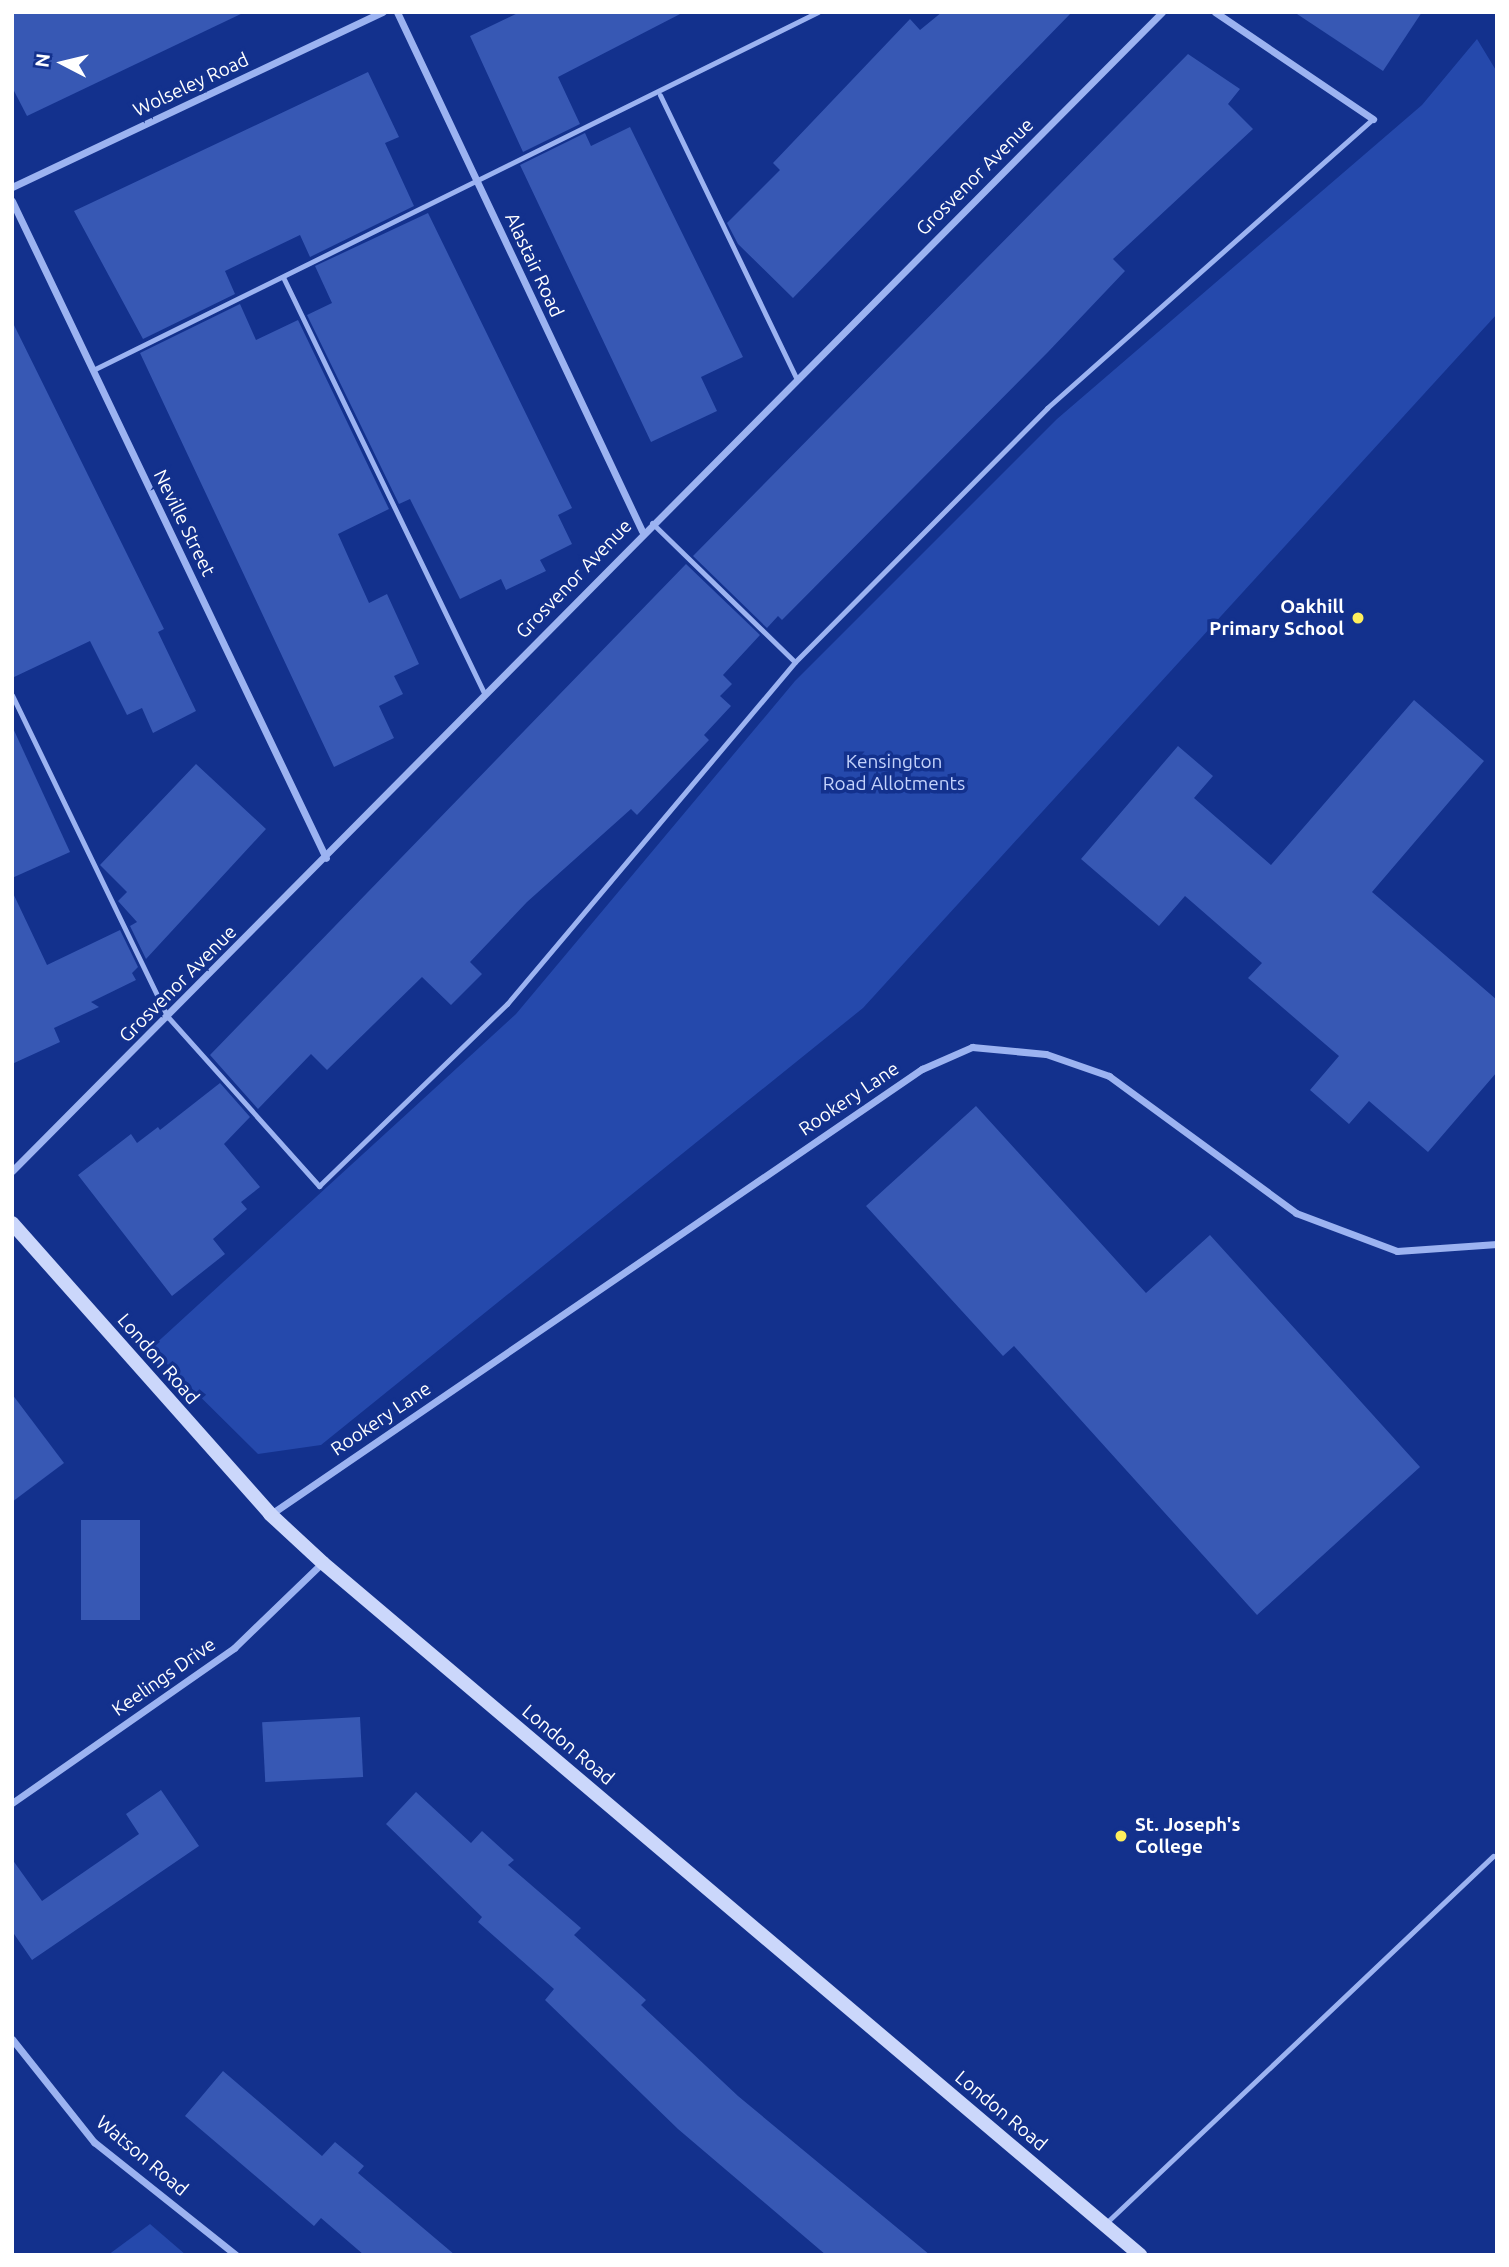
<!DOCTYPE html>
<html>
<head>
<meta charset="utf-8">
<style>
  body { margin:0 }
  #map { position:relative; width:1509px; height:2267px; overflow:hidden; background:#13318d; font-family:Ubuntu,sans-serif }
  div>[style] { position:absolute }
  .green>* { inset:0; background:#2549ac }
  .building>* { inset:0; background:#3758b4; transform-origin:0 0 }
  .lane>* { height:5px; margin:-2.5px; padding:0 2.5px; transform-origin:2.5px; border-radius:2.5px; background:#9cb3f1 }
  .street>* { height:7px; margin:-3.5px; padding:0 3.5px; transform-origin:3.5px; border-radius:3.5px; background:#9cb3f1 }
  .secondary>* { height:14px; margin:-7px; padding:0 7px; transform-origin:7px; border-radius:7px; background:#cbd7fb }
  .dots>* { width:19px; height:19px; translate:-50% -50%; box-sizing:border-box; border:4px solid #13318d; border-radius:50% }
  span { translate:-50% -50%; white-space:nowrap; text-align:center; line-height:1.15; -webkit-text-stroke:7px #13318d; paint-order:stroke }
  .street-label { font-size:19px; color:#fff }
  .poi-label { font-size:19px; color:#fff; font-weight:700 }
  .right { translate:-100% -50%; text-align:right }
  .left { translate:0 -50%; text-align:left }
  .park-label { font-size:19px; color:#c3d2fc }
  .frame { position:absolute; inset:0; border:14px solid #fff; pointer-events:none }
  .north { position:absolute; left:28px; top:28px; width:70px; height:70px; -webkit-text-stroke:5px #13318d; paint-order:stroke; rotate:277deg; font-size:19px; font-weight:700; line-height:28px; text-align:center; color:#fff }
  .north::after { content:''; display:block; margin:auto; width:24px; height:32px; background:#fff; clip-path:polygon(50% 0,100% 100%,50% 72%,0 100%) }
</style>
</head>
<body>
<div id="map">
  <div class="green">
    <i style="clip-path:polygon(1477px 39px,1497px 72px,1497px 314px,863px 1008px,321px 1445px,258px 1454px,151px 1348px,516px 1014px,795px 681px,1057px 419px,1422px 105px)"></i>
    <i style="clip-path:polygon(150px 2224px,186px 2255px,108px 2255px)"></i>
  </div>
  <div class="building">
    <i style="clip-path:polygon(12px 12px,245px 12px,27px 116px,12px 87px)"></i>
    <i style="clip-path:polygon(520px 12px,684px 12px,558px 77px,580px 124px,523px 152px,470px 36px)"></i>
    <i style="clip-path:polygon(942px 12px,1072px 12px,793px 298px,738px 244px,727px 223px,780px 170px,773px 163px,910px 19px,920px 30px)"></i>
    <i style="clip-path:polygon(1294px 12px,1422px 12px,1383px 71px)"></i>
    <i style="clip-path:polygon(1188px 54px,1240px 89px,1228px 104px,1253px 129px,1113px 259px,1125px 271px,1048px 352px,782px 620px,778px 616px,767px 628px,693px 556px)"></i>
    <i style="clip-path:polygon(368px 72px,399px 137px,385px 143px,414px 206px,310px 257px,300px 235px,225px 271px,235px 294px,143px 339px,74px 211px)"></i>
    <i style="clip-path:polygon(630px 127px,743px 357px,701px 377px,717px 411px,651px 442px,520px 165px,585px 133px,591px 146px)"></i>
    <i style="clip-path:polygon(428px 213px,572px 508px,558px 515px,572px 544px,540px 560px,546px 571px,506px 590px,501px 579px,460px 599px,410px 499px,399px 504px,307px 315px,332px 303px,315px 266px)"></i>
    <i style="clip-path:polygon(240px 304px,256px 340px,298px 320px,389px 509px,338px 534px,369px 603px,387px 594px,419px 664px,394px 676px,403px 694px,379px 706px,394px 738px,334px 767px,140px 353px)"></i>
    <i style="clip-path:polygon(12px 321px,164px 629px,158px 632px,196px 711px,153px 733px,142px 708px,127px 715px,90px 641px,12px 678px)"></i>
    <i style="clip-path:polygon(686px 564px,760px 635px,723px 675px,732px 684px,720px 696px,731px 706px,704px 735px,709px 740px,637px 815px,631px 809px,527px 902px,470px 962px,482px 974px,451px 1005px,422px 977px,327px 1070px,311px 1054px,258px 1109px,210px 1055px)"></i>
    <i style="clip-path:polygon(1414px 700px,1484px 761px,1372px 892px,1497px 1000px,1497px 1072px,1428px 1152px,1369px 1101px,1349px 1124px,1310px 1090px,1339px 1056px,1248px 978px,1262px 963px,1185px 896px,1159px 926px,1081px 859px,1178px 746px,1213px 776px,1194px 798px,1271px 865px)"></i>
    <i style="clip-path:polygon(12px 726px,70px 852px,12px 878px)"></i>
    <i style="clip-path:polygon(196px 764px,266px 829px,146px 959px,130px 926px,137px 922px,118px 901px,127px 892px,100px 865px)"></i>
    <i style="clip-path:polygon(12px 891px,47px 965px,120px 930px,138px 967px,132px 973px,136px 980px,91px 1002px,99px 1007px,54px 1028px,60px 1042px,12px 1064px)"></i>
    <i style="clip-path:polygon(220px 1083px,250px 1117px,224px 1144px,260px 1187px,241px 1202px,247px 1209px,213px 1239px,225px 1254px,172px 1296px,78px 1175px,131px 1134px,137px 1143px,158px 1127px,160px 1130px)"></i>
    <i style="clip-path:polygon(976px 1106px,1146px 1293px,1210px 1235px,1420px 1467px,1257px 1615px,1014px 1346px,1003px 1356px,866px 1206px)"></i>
    <i style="clip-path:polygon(12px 1394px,64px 1463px,12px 1502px)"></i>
    <i style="left:81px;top:1520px;width:59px;height:100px"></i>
    <i style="left:360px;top:1717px;width:60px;height:98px;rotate:87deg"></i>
    <i style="clip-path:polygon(161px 1790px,199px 1846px,32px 1960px,12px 1931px,12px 1859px,42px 1901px,139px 1834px,126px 1814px)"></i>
    <i style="clip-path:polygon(416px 1792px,471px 1843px,482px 1831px,514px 1860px,508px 1865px,581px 1928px,574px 1935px,646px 2000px,641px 2005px,738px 2096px,930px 2255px,826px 2255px,678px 2129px,545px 2000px,554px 1989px,478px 1922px,482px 1917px,386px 1824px)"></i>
    <i style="clip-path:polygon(223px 2071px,322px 2156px,335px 2142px,364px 2166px,358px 2173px,455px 2255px,364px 2255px,321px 2218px,314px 2226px,185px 2116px)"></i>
  </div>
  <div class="lane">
    <i style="left:660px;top:95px;width:313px;rotate:64.3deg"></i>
    <i style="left:283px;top:277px;width:463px;rotate:64.2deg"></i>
    <i style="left:93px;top:370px;width:809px;rotate:-26.28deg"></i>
    <i style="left:652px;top:523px;width:199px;rotate:44.2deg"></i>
    <i style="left:12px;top:695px;width:358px;rotate:64.2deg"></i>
    <i style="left:168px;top:1017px;width:227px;rotate:48.2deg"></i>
    <i style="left:319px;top:1186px;width:262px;rotate:-44.1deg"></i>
    <i style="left:507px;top:1004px;width:447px;rotate:-49.9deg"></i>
    <i style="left:795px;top:662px;width:358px;rotate:-45.2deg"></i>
    <i style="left:1047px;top:408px;width:436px;rotate:-41.6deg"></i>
    <i style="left:1105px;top:2224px;width:535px;rotate:-43.48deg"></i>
  </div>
  <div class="street">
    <i style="left:397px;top:12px;width:574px;rotate:64.73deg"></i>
    <i style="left:1215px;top:12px;width:191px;rotate:34.1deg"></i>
    <i style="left:12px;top:187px;width:410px;rotate:-25.3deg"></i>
    <i style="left:12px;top:201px;width:728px;rotate:64.46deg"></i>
    <i style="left:12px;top:1171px;width:1633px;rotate:-45.22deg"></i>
    <i style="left:271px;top:1514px;width:789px;rotate:-34.36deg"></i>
    <i style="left:922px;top:1069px;width:55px;rotate:-23.7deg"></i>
    <i style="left:972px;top:1047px;width:74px;rotate:5.4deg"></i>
    <i style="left:1046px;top:1054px;width:67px;rotate:19.2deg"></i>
    <i style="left:1109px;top:1076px;width:232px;rotate:36.2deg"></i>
    <i style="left:1296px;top:1213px;width:108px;rotate:20.6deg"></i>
    <i style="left:1397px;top:1251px;width:100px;rotate:-4deg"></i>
    <i style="left:12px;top:1803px;width:271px;rotate:-34.9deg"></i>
    <i style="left:234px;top:1648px;width:122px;rotate:-44deg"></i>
    <i style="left:12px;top:2039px;width:132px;rotate:51.5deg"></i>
    <i style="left:94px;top:2142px;width:181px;rotate:38.5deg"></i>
  </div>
  <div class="secondary">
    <i style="left:12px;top:1223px;width:389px;rotate:48.4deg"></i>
    <i style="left:270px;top:1514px;width:72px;rotate:42.8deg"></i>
    <i style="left:323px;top:1563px;width:1071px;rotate:40.26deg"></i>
  </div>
  <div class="dots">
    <i style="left:1358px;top:618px;background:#ffef5c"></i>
    <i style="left:1121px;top:1836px;background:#ffef5c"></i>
  </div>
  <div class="street-label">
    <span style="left:191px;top:85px;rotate:-25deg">Wolseley Road</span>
    <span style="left:975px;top:177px;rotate:-45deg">Grosvenor Avenue</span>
    <span style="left:534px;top:265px;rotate:65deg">Alastair Road</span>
    <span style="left:184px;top:523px;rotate:64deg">Neville Street</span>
    <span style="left:574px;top:579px;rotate:-46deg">Grosvenor Avenue</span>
    <span style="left:178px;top:984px;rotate:-45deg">Grosvenor Avenue</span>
    <span style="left:849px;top:1099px;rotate:-34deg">Rookery Lane</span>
    <span style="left:158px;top:1359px;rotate:49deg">London Road</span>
    <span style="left:381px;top:1419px;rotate:-34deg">Rookery Lane</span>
    <span style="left:164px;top:1677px;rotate:-35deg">Keelings Drive</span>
    <span style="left:568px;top:1745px;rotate:40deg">London Road</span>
    <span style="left:1001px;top:2111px;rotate:40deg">London Road</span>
    <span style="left:142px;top:2156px;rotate:40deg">Watson Road</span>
  </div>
  <div class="poi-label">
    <span class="right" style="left:1344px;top:618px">Oakhill<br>Primary School</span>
    <span class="left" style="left:1135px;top:1836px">St. Joseph's<br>College</span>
  </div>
  <div class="park-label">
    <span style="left:894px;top:773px">Kensington<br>Road Allotments</span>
  </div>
  <div class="frame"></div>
  <div class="north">N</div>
</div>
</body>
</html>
